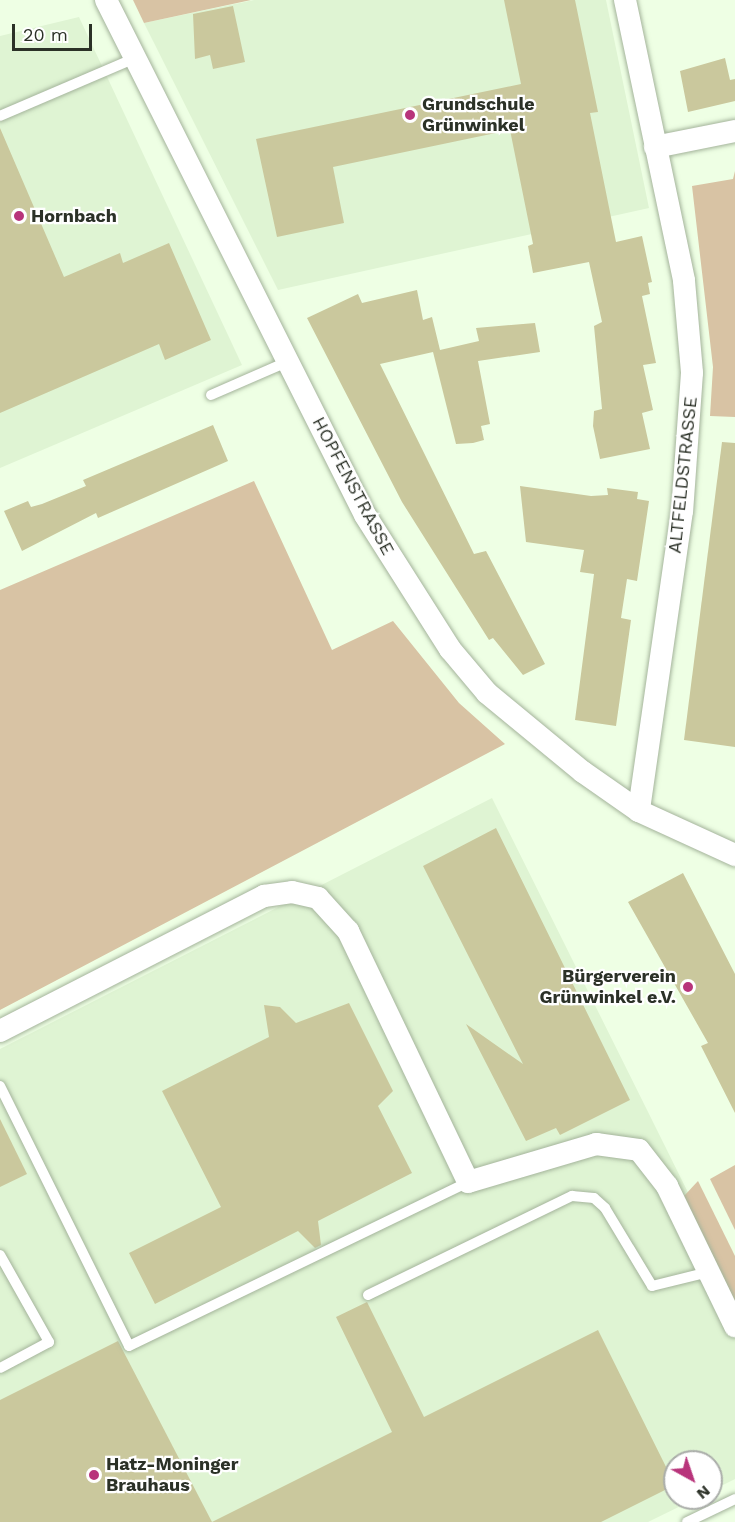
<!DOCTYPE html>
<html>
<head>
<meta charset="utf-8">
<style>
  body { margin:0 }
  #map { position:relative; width:735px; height:1522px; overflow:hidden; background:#eeffe4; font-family:"Work Sans",sans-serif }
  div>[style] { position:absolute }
  .built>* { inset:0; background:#dff4d3 }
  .green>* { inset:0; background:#d8c3a4 }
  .building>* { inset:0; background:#cac89d }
  .roads { filter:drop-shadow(0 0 2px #a4b49b) drop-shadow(0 0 2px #a4b49b) }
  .lane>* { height:10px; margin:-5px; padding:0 5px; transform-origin:5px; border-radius:5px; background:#fff }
  .street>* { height:22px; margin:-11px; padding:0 11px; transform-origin:11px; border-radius:11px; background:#fff }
  .dots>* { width:16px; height:16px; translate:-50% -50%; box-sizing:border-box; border:3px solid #fff; border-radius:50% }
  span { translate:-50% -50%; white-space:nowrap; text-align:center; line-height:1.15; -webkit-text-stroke:4.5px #fff; paint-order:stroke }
  .poi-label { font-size:18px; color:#2b3127; font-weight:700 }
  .left { translate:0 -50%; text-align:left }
  .right { translate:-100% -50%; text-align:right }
  .street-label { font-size:18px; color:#2b3127 }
  .north { position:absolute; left:663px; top:1450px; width:60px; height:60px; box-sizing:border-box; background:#fff; border:2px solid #aaada9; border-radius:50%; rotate:140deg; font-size:16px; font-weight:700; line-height:24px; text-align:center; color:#2b3127 }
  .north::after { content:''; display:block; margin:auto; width:21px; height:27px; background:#b8347b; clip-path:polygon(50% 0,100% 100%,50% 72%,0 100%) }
  .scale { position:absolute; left:12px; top:24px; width:80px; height:27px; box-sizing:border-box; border:3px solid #2b3127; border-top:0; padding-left:8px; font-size:18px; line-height:21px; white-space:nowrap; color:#2b3127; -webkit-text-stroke:4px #fff; paint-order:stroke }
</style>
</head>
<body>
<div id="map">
  <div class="built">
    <i style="clip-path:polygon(254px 0,606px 0,649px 208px,278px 290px,144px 23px)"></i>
    <i style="clip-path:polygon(79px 17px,242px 365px,0 468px,0 36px)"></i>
    <i style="clip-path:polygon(492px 798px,735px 1287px,735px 1479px,711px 1491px,711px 1462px,675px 1462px,675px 1498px,697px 1498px,648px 1522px,0 1522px,0 1049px)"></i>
  </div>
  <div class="green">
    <i style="clip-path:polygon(133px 0,251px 0,144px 23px)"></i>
    <i style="clip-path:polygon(735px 171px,735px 417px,710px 416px,713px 367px,692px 186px,733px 179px)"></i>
    <i style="clip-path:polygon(254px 481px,332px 650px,393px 621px,459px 703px,505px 744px,0 1010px,0 590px)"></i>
    <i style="clip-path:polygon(735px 1165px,735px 1230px,710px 1179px)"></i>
    <i style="clip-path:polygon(698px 1181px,735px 1256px,735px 1302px,684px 1196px)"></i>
  </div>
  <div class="building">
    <i style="clip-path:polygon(504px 0,575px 0,598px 112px,590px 113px,616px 242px,642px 236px,652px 282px,648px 283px,650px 294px,642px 296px,656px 363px,643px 365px,653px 410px,642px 413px,650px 449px,600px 459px,593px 426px,594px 411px,602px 409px,594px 326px,602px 322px,589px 262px,533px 273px,528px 246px,533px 244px,510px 130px,333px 167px,344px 223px,277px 237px,256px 139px,521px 84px)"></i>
    <i style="clip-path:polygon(233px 6px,245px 62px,213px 69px,210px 55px,195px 59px,193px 14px)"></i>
    <i style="clip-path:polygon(725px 58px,730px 80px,735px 79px,735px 101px,688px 112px,680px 71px)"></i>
    <i style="clip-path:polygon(0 128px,64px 277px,120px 253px,123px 263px,169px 243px,211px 340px,165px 360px,159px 344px,0 413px)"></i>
    <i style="clip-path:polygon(417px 290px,423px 320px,432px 317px,440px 350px,479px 341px,476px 328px,535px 323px,540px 352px,478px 361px,490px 424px,481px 426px,484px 440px,473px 443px,456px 444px,433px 352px,380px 364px,474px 554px,486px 551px,545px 664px,523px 675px,493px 638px,489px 640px,402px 502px,307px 318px,358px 294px,362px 303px)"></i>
    <i style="clip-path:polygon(213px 425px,228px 461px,98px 518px,96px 513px,22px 551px,4px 511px,28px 501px,31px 507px,42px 504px,86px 486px,83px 480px)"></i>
    <i style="clip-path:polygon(722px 442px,735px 443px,735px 747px,684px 740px)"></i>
    <i style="clip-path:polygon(520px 486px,591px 496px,608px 495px,607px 488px,638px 492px,637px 499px,649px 501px,637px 581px,627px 579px,621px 618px,631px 620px,616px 726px,575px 720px,594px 574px,580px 572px,584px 550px,526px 542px)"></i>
    <i style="clip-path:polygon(496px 828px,630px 1100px,560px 1135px,556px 1128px,526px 1141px,466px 1024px,523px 1064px,423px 866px)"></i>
    <i style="clip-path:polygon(683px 873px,735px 974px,735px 1113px,701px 1046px,708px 1043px,628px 902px)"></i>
    <i style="clip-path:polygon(349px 1003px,393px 1091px,378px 1106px,412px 1173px,318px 1221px,321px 1245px,315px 1248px,298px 1231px,155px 1304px,129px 1253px,221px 1207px,162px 1091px,269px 1037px,264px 1005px,280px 1007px,296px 1023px)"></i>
    <i style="clip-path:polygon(0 1119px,27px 1174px,0 1187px)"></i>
    <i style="clip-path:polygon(367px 1302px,424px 1417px,598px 1330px,675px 1485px,601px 1522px,212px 1522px,392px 1432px,336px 1317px)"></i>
    <i style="clip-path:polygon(118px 1341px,212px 1522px,0 1522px,0 1400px)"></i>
  </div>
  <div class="roads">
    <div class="lane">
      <i style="left:0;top:116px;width:145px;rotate:-23.2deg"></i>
      <i style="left:211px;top:395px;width:83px;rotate:-23.5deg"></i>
      <i style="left:0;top:1086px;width:290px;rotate:63.6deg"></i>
      <i style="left:129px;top:1346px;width:377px;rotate:-25.8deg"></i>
      <i style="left:0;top:1255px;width:100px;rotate:60.6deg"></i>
      <i style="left:49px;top:1342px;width:55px;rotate:152deg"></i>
      <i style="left:368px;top:1295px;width:227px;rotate:-25.9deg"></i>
      <i style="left:572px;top:1196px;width:22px;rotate:5deg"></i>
      <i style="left:594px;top:1198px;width:15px;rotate:42deg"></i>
      <i style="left:605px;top:1208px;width:91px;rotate:58.9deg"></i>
      <i style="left:652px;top:1286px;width:59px;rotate:-13.8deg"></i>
      <i style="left:687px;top:1522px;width:53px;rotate:-25.6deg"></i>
    </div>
    <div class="street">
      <i style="left:106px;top:0;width:576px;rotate:63.3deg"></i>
      <i style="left:365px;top:515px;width:159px;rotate:57.6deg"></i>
      <i style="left:450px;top:649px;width:57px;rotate:49.9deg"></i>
      <i style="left:487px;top:693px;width:124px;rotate:39.5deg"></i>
      <i style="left:583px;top:772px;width:68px;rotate:34.9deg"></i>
      <i style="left:639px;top:811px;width:106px;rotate:24.6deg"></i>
      <i style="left:625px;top:0;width:287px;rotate:78.1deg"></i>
      <i style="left:684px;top:281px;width:92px;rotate:85deg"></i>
      <i style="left:692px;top:373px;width:138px;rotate:94.1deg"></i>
      <i style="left:682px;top:511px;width:303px;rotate:98.2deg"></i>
      <i style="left:655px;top:147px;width:82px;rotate:-11.3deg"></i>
      <i style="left:0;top:1031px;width:297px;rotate:-27.1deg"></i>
      <i style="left:264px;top:896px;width:28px;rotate:-8deg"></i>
      <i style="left:292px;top:892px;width:27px;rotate:13deg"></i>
      <i style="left:318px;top:898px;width:45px;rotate:47.7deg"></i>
      <i style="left:348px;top:931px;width:278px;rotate:64.4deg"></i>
      <i style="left:468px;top:1182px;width:134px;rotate:-16.5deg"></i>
      <i style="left:596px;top:1144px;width:43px;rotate:7.9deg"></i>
      <i style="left:639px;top:1150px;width:46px;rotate:52.1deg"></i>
      <i style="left:667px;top:1186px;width:156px;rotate:64.1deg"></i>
    </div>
  </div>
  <div class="dots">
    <i style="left:410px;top:115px;background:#b8347b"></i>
    <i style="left:19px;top:216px;background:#b8347b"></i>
    <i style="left:688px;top:987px;background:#b8347b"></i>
    <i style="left:94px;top:1475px;background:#b8347b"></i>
  </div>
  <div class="poi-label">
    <span class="left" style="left:422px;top:115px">Grundschule<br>Grünwinkel</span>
    <span class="left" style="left:31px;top:216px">Hornbach</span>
    <span class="right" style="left:676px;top:987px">Bürgerverein<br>Grünwinkel e.V.</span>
    <span class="left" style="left:106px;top:1475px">Hatz-Moninger<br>Brauhaus</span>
  </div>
  <div class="street-label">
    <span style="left:683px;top:475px;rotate:-84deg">ALTFELDSTRASSE</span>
    <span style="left:353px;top:486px;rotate:62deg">HOPFENSTRASSE</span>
  </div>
  <div class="north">N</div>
  <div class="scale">20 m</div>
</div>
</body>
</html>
